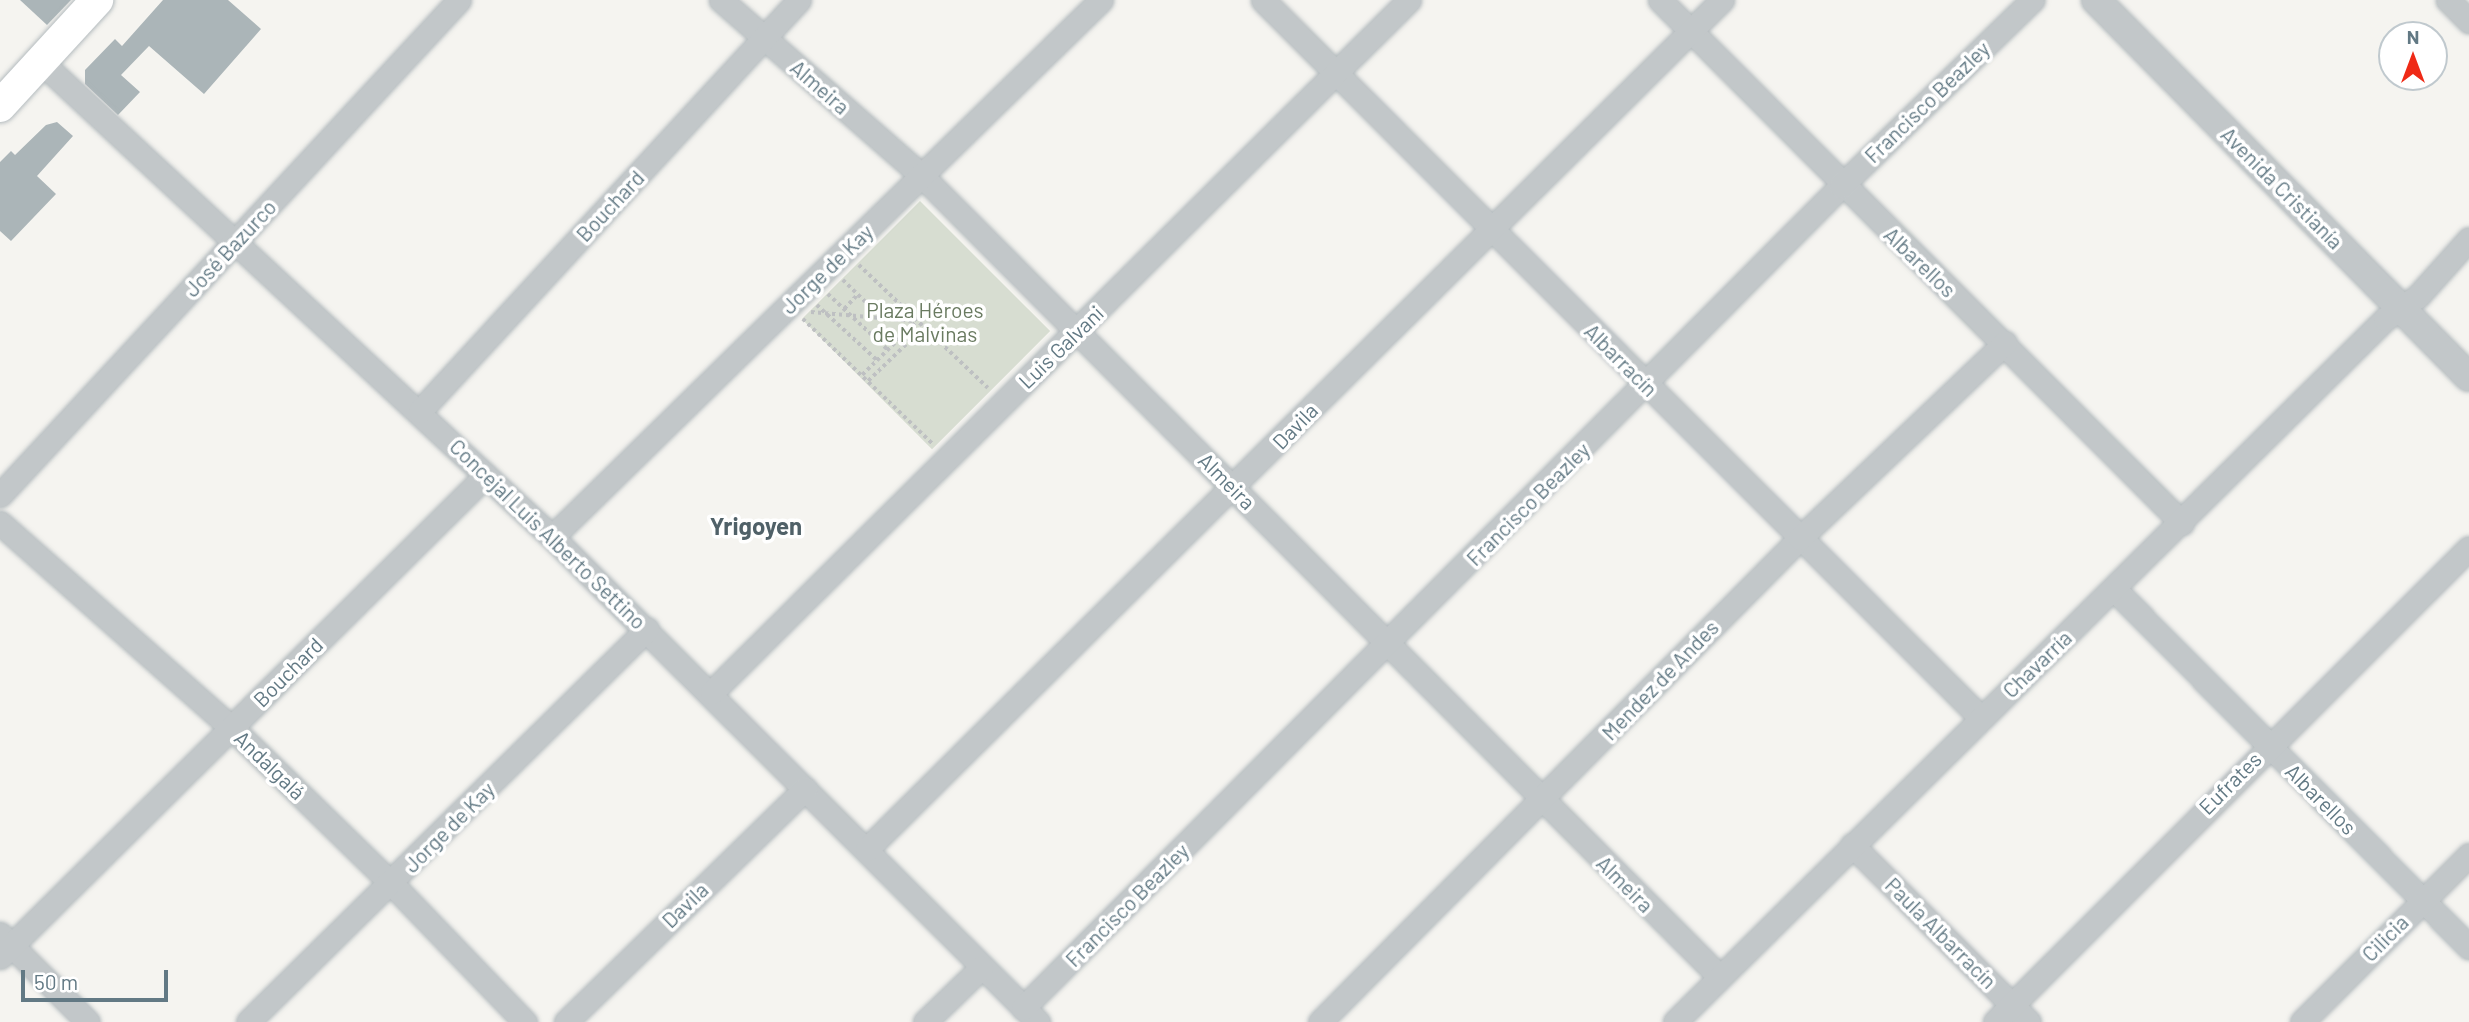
<!DOCTYPE html>
<html>
<head>
<meta charset="utf-8">
<style>
  body { margin:0 }
  #map { position:relative; width:2469px; height:1022px; overflow:hidden; background:#f5f4f0; font-family:Barlow,sans-serif }
  div>[style] { position:absolute }
  .green>* { inset:0; background:#d7ddd1; transform-origin:0 0 }
  .building>* { inset:0; background:#abb5b8 }
  .path>* { height:3.5px; margin-top:-1.75px; transform-origin:0; background:repeating-linear-gradient(90deg,#bec0c2 0 3.5px,transparent 0 7px) }
  .roads { filter:drop-shadow(0 0 2px #b4bbbe) drop-shadow(0 0 2px #b4bbbe) }
  .minor>* { height:23px; margin:-11.5px; padding:0 11.5px; transform-origin:11.5px; border-radius:11.5px; background:#c2c7c9 }
  .tertiary>* { height:28px; margin:-14px; padding:0 14px; transform-origin:14px; border-radius:14px; background:#c2c7c9 }
  .secondary>* { height:32px; margin:-16px; padding:0 16px; transform-origin:16px; border-radius:16px; background:#fff }
  span { translate:-50% -50%; white-space:nowrap; text-align:center; line-height:1.15; -webkit-text-stroke:7px #fff; paint-order:stroke }
  .street-label { font-size:21px; color:#627984 }
  .park-label { font-size:21px; color:#6a7b61 }
  .quarter-label { font-size:24px; color:#506168; font-weight:700 }
  .north { position:absolute; left:2378px; top:21px; width:70px; height:70px; box-sizing:border-box; background:#fff; border:2px solid #c0c9ce; border-radius:50%; rotate:0deg; font-size:19px; font-weight:700; line-height:28px; text-align:center; color:#627984 }
  .north::after { content:''; display:block; margin:auto; width:24px; height:32px; background:#ef2a16; clip-path:polygon(50% 0,100% 100%,50% 72%,0 100%) }
  .scale { position:absolute; left:21px; top:970px; width:147px; height:32px; box-sizing:border-box; border:4px solid #627984; border-top:0; padding-left:9px; font-size:21px; line-height:24px; white-space:nowrap; color:#627984; -webkit-text-stroke:5px #fff; paint-order:stroke }
</style>
</head>
<body>
<div id="map">
  <div class="green">
    <i style="left:920px;top:201px;width:184px;height:167px;rotate:45deg"></i>
  </div>
  <div class="building">
    <i style="clip-path:polygon(20px 0,71px 0,47px 25px)"></i>
    <i style="clip-path:polygon(163px 0,228px 0,261px 29px,204px 94px,149px 46px,121px 75px,140px 92px,118px 115px,85px 84px,85px 70px,115px 39px,122px 46px)"></i>
    <i style="clip-path:polygon(57px 122px,73px 136px,37px 176px,56px 194px,11px 241px,0 231px,0 162px,11px 151px,15px 155px,46px 125px)"></i>
  </div>
  <div class="path">
    <i style="left:859px;top:265px;width:178px;rotate:43.6deg"></i>
    <i style="left:843px;top:280px;width:52px;rotate:44.2deg"></i>
    <i style="left:828px;top:294px;width:82px;rotate:43deg"></i>
    <i style="left:817px;top:305px;width:81px;rotate:42.5deg"></i>
    <i style="left:844px;top:309px;width:19px;rotate:-47deg"></i>
    <i style="left:811px;top:312px;width:104px;rotate:4.9deg"></i>
    <i style="left:803px;top:319px;width:182px;rotate:43.9deg"></i>
    <i style="left:862px;top:375px;width:77px;rotate:-44.5deg"></i>
    <i style="left:868px;top:381px;width:78px;rotate:-44deg"></i>
  </div>
  <div class="roads">
    <div class="minor">
      <i style="left:721px;top:0;width:267px;rotate:41.2deg"></i>
      <i style="left:922px;top:176px;width:1129px;rotate:45.11deg"></i>
      <i style="left:1263px;top:0;width:1014px;rotate:45deg"></i>
      <i style="left:1660px;top:0;width:739px;rotate:45.05deg"></i>
      <i style="left:2448px;top:0;width:30px;rotate:45deg"></i>
      <i style="left:41px;top:62px;width:698px;rotate:42.91deg"></i>
      <i style="left:552px;top:537px;width:687px;rotate:44.94deg"></i>
      <i style="left:420px;top:411px;width:559px;rotate:-47.32deg"></i>
      <i style="left:0;top:495px;width:675px;rotate:-47.16deg"></i>
      <i style="left:0;top:523px;width:310px;rotate:41.5deg"></i>
      <i style="left:232px;top:728px;width:223px;rotate:44.3deg"></i>
      <i style="left:392px;top:884px;width:192px;rotate:46.1deg"></i>
      <i style="left:552px;top:537px;width:768px;rotate:-44.37deg"></i>
      <i style="left:2115px;top:590px;width:503px;rotate:45.24deg"></i>
      <i style="left:712px;top:692px;width:982px;rotate:-44.79deg"></i>
      <i style="left:1852px;top:845px;width:250px;rotate:45deg"></i>
      <i style="left:867px;top:849px;width:1205px;rotate:-44.8deg"></i>
      <i style="left:0;top:934px;width:124px;rotate:45deg"></i>
      <i style="left:0;top:957px;width:684px;rotate:-44.76deg"></i>
      <i style="left:1023px;top:1008px;width:1160px;rotate:-45.14deg"></i>
      <i style="left:1841px;top:186px;width:267px;rotate:-44.2deg"></i>
      <i style="left:248px;top:1022px;width:560px;rotate:-44.57deg"></i>
      <i style="left:566px;top:1022px;width:334px;rotate:-44.3deg"></i>
      <i style="left:925px;top:1022px;width:78px;rotate:-44deg"></i>
      <i style="left:1320px;top:1022px;width:682px;rotate:-45.24deg"></i>
      <i style="left:1800px;top:538px;width:283px;rotate:-43.6deg"></i>
      <i style="left:1675px;top:1022px;width:999px;rotate:-44.72deg"></i>
      <i style="left:2385px;top:319px;width:40px;rotate:-34.9deg"></i>
      <i style="left:2418px;top:296px;width:76px;rotate:-48.2deg"></i>
      <i style="left:1995px;top:1022px;width:670px;rotate:-45deg"></i>
      <i style="left:2302px;top:1022px;width:236px;rotate:-45deg"></i>
    </div>
    <div class="tertiary">
      <i style="left:2096px;top:0;width:530px;rotate:45.31deg"></i>
    </div>
    <div class="secondary">
      <i style="left:0;top:106px;width:144px;rotate:-47.5deg"></i>
    </div>
  </div>
  <div class="street-label">
    <span style="left:820px;top:87px;rotate:41deg">Almeira</span>
    <span style="left:1927px;top:102px;rotate:-44deg">Francisco Beazley</span>
    <span style="left:2282px;top:188px;rotate:45deg">Avenida Cristianía</span>
    <span style="left:610px;top:206px;rotate:-47deg">Bouchard</span>
    <span style="left:230px;top:248px;rotate:-47deg">José Bazurco</span>
    <span style="left:1920px;top:262px;rotate:44deg">Albarellos</span>
    <span style="left:827px;top:269px;rotate:-44deg">Jorge de Kay</span>
    <span style="left:1061px;top:347px;rotate:-44deg">Luis Galvani</span>
    <span style="left:1621px;top:360px;rotate:45deg">Albarracín</span>
    <span style="left:1295px;top:426px;rotate:-46deg">Davila</span>
    <span style="left:1227px;top:481px;rotate:45deg">Almeira</span>
    <span style="left:1528px;top:504px;rotate:-45deg">Francisco Beazley</span>
    <span style="left:548px;top:534px;rotate:44deg">Concejal Luis Alberto Settino</span>
    <span style="left:2037px;top:664px;rotate:-44deg">Chavarría</span>
    <span style="left:288px;top:672px;rotate:-45deg">Bouchard</span>
    <span style="left:1660px;top:680px;rotate:-46deg">Mendez de Andes</span>
    <span style="left:270px;top:765px;rotate:44deg">Andalgalá</span>
    <span style="left:2230px;top:783px;rotate:-45deg">Eufrates</span>
    <span style="left:2321px;top:799px;rotate:45deg">Albarellos</span>
    <span style="left:449px;top:827px;rotate:-45deg">Jorge de Kay</span>
    <span style="left:1625px;top:884px;rotate:45deg">Almeira</span>
    <span style="left:685px;top:905px;rotate:-44deg">Davila</span>
    <span style="left:1127px;top:905px;rotate:-45deg">Francisco Beazley</span>
    <span style="left:1941px;top:933px;rotate:45deg">Paula Albarracín</span>
    <span style="left:2385px;top:938px;rotate:-45deg">Cilicia</span>
  </div>
  <div class="park-label">
    <span style="left:925px;top:322px">Plaza Héroes<br>de Malvinas</span>
  </div>
  <div class="quarter-label">
    <span style="left:756px;top:526px">Yrigoyen</span>
  </div>
  <div class="north">N</div>
  <div class="scale">50 m</div>
</div>
</body>
</html>
